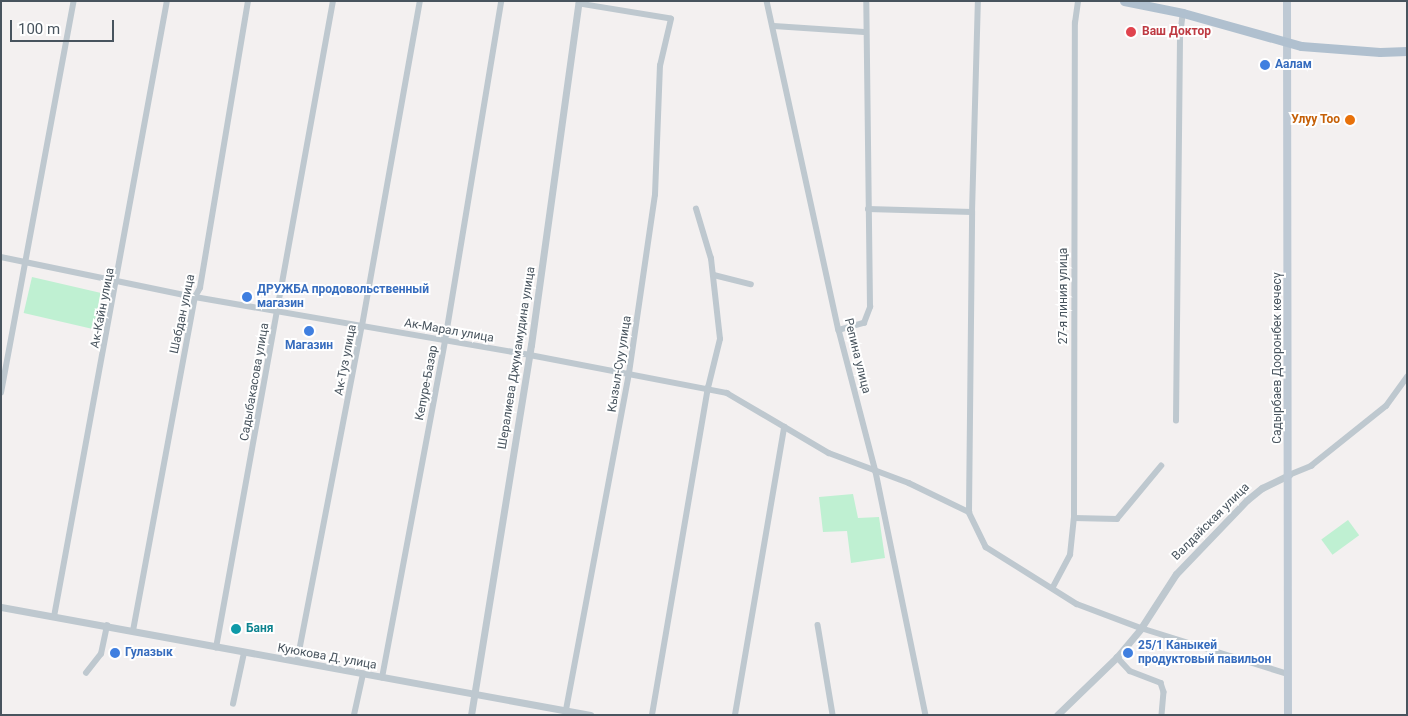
<!DOCTYPE html>
<html>
<head>
<meta charset="utf-8">
<style>
  body { margin:0 }
  #map { position:relative; width:1408px; height:716px; overflow:hidden; background:#f3f0f0; font-family:Roboto,sans-serif }
  div>[style] { position:absolute }
  .green>* { inset:0; background:#bff0d2; transform-origin:0 0 }
  .minor>* { height:5.5px; margin:-2.75px; padding:0 2.75px; transform-origin:2.75px; border-radius:2.75px; background:#bec8cf }
  .tertiary>* { height:7px; margin:-3.5px; padding:0 3.5px; transform-origin:3.5px; border-radius:3.5px; background:#bec8cf }
  .secondary>* { height:8px; margin:-4px; padding:0 4px; transform-origin:4px; border-radius:4px; background:#bec9d4 }
  .primary>* { height:9px; margin:-4.5px; padding:0 4.5px; transform-origin:4.5px; border-radius:4.5px; background:#b0c0cf }
  .dots>* { width:14px; height:14px; translate:-50% -50%; box-sizing:border-box; border:2px solid #fff; border-radius:50% }
  span { translate:-50% -50%; white-space:nowrap; text-align:center; line-height:1.15; -webkit-text-stroke:4px #fff; paint-order:stroke }
  .health-label { font-size:12px; color:#be3a42; font-weight:700 }
  .left { translate:0 -50%; text-align:left }
  .shop-label { font-size:12px; color:#366cbe; font-weight:700 }
  .food-label { font-size:12px; color:#c56008; font-weight:700 }
  .right { translate:-100% -50%; text-align:right }
  .street-label { font-size:12px; color:#48545e }
  .culture-label { font-size:12px; color:#0d838f; font-weight:700 }
  .frame { position:absolute; inset:0; border:2px solid #48545e; pointer-events:none }
  .scale { position:absolute; left:10px; top:20px; width:104px; height:22px; box-sizing:border-box; border:2px solid #48545e; border-top:0; padding-left:6px; font-size:15px; line-height:18px; white-space:nowrap; color:#48545e; -webkit-text-stroke:4px #fff; paint-order:stroke }
</style>
</head>
<body>
<div id="map">
  <div class="green">
    <i style="left:32px;top:277px;width:71px;height:37px;rotate:13deg"></i>
    <i style="clip-path:polygon(853px 494px,858px 518px,879px 517px,885px 558px,851px 563px,847px 531px,823px 532px,819px 497px)"></i>
    <i style="left:1348px;top:520px;width:19px;height:33px;rotate:54deg"></i>
  </div>
  <div class="minor">
    <i style="left:767px;top:1px;width:337px;rotate:77.7deg"></i>
    <i style="left:839px;top:330px;width:147px;rotate:75.4deg"></i>
    <i style="left:876px;top:472px;width:248px;rotate:78.4deg"></i>
    <i style="left:774px;top:26px;width:90px;rotate:3.8deg"></i>
    <i style="left:868px;top:209px;width:104px;rotate:1.7deg"></i>
    <i style="left:1px;top:257px;width:198px;rotate:11.7deg"></i>
    <i style="left:195px;top:297px;width:340px;rotate:9.8deg"></i>
    <i style="left:530px;top:355px;width:201px;rotate:10.9deg"></i>
    <i style="left:727px;top:393px;width:118px;rotate:30.5deg"></i>
    <i style="left:829px;top:453px;width:85px;rotate:20.6deg"></i>
    <i style="left:909px;top:483px;width:67px;rotate:25.8deg"></i>
    <i style="left:969px;top:512px;width:39px;rotate:64deg"></i>
    <i style="left:986px;top:547px;width:107px;rotate:32.1deg"></i>
    <i style="left:1077px;top:604px;width:68px;rotate:20.6deg"></i>
    <i style="left:1141px;top:628px;width:154px;rotate:17.4deg"></i>
    <i style="left:714px;top:275px;width:38px;rotate:14deg"></i>
    <i style="left:839px;top:330px;width:26px;rotate:-16deg"></i>
    <i style="left:864px;top:323px;width:17px;rotate:-69deg"></i>
    <i style="left:870px;top:307px;width:306px;rotate:-90.7deg"></i>
    <i style="left:1px;top:393px;width:399px;rotate:-79.5deg"></i>
    <i style="left:1176px;top:421px;width:385px;rotate:-89.4deg"></i>
    <i style="left:1180px;top:36px;width:23px;rotate:-83deg"></i>
    <i style="left:1289px;top:475px;width:24px;rotate:-22deg"></i>
    <i style="left:1311px;top:466px;width:96px;rotate:-38.7deg"></i>
    <i style="left:1386px;top:406px;width:36px;rotate:-54deg"></i>
    <i style="left:969px;top:512px;width:300px;rotate:-89.4deg"></i>
    <i style="left:972px;top:212px;width:211px;rotate:-88.4deg"></i>
    <i style="left:1074px;top:518px;width:43px;rotate:1.3deg"></i>
    <i style="left:1117px;top:519px;width:69px;rotate:-50.3deg"></i>
    <i style="left:1053px;top:587px;width:36px;rotate:-62deg"></i>
    <i style="left:1070px;top:555px;width:37px;rotate:-84deg"></i>
    <i style="left:1074px;top:518px;width:495px;rotate:-89.9deg"></i>
    <i style="left:1075px;top:23px;width:22px;rotate:-82deg"></i>
    <i style="left:54px;top:617px;width:626px;rotate:-79.61deg"></i>
    <i style="left:818px;top:625px;width:91px;rotate:80.5deg"></i>
    <i style="left:133px;top:631px;width:340px;rotate:-79.5deg"></i>
    <i style="left:195px;top:297px;width:10px;rotate:-61deg"></i>
    <i style="left:200px;top:288px;width:291px;rotate:-80.5deg"></i>
    <i style="left:216px;top:648px;width:657px;rotate:-79.75deg"></i>
    <i style="left:1117px;top:657px;width:19px;rotate:47deg"></i>
    <i style="left:1130px;top:671px;width:33px;rotate:21deg"></i>
    <i style="left:1161px;top:683px;width:9px;rotate:72deg"></i>
    <i style="left:1164px;top:692px;width:23px;rotate:95deg"></i>
    <i style="left:297px;top:662px;width:342px;rotate:-79.1deg"></i>
    <i style="left:362px;top:326px;width:330px;rotate:-79.9deg"></i>
    <i style="left:86px;top:673px;width:24px;rotate:-52deg"></i>
    <i style="left:101px;top:654px;width:29px;rotate:-78deg"></i>
    <i style="left:382px;top:678px;width:343px;rotate:-79.4deg"></i>
    <i style="left:445px;top:341px;width:345px;rotate:-80.6deg"></i>
    <i style="left:233px;top:704px;width:52px;rotate:-77.8deg"></i>
    <i style="left:566px;top:710px;width:343px;rotate:-79.4deg"></i>
    <i style="left:629px;top:373px;width:180px;rotate:-81.7deg"></i>
    <i style="left:655px;top:195px;width:129px;rotate:-87.8deg"></i>
    <i style="left:660px;top:66px;width:48px;rotate:-76.8deg"></i>
    <i style="left:671px;top:19px;width:93px;rotate:-170.7deg"></i>
    <i style="left:354px;top:715px;width:42px;rotate:-77.6deg"></i>
    <i style="left:652px;top:715px;width:332px;rotate:-80.3deg"></i>
    <i style="left:708px;top:388px;width:50px;rotate:-76.2deg"></i>
    <i style="left:720px;top:339px;width:81px;rotate:-96.4deg"></i>
    <i style="left:711px;top:259px;width:52px;rotate:-106.7deg"></i>
    <i style="left:735px;top:715px;width:292px;rotate:-80.3deg"></i>
  </div>
  <div class="tertiary">
    <i style="left:1px;top:607px;width:599px;rotate:10.39deg"></i>
    <i style="left:471px;top:715px;width:375px;rotate:-80.8deg"></i>
    <i style="left:531px;top:345px;width:347px;rotate:-82.1deg"></i>
    <i style="left:1057px;top:715px;width:83px;rotate:-44deg"></i>
    <i style="left:1117px;top:657px;width:38px;rotate:-50deg"></i>
    <i style="left:1141px;top:628px;width:64px;rotate:-57.1deg"></i>
    <i style="left:1176px;top:574px;width:103px;rotate:-46.2deg"></i>
    <i style="left:1247px;top:500px;width:19px;rotate:-39deg"></i>
    <i style="left:1262px;top:488px;width:30px;rotate:-26deg"></i>
  </div>
  <div class="secondary">
    <i style="left:1287px;top:1px;width:714px;rotate:89.92deg"></i>
  </div>
  <div class="primary">
    <i style="left:1124px;top:1px;width:60px;rotate:11.5deg"></i>
    <i style="left:1183px;top:13px;width:123px;rotate:15.6deg"></i>
    <i style="left:1301px;top:46px;width:79px;rotate:4.3deg"></i>
    <i style="left:1380px;top:52px;width:27px;rotate:-2deg"></i>
  </div>
  <div class="dots">
    <i style="left:1131px;top:32px;background:#e0444e"></i>
    <i style="left:1265px;top:65px;background:#3f7fe0"></i>
    <i style="left:1350px;top:120px;background:#e8710a"></i>
    <i style="left:247px;top:297px;background:#3f7fe0"></i>
    <i style="left:309px;top:331px;background:#3f7fe0"></i>
    <i style="left:236px;top:629px;background:#0f9aa8"></i>
    <i style="left:115px;top:653px;background:#3f7fe0"></i>
    <i style="left:1128px;top:653px;background:#3f7fe0"></i>
  </div>
  <div class="health-label">
    <span class="left" style="left:1142px;top:32px">Ваш Доктор</span>
  </div>
  <div class="shop-label">
    <span class="left" style="left:1275px;top:65px">Аалам</span>
    <span class="left" style="left:257px;top:297px">ДРУЖБА продовольственный<br>магазин</span>
    <span style="left:309px;top:346px">Магазин</span>
    <span class="left" style="left:1138px;top:653px">25/1 Каныкей<br>продуктовый павильон</span>
    <span class="left" style="left:125px;top:653px">Гулазык</span>
  </div>
  <div class="food-label">
    <span class="right" style="left:1340px;top:120px">Улуу Тоо</span>
  </div>
  <div class="street-label">
    <span style="left:1064px;top:296px;rotate:-90deg">27-я линия улица</span>
    <span style="left:103px;top:308px;rotate:-79deg">Ак-Кайн улица</span>
    <span style="left:183px;top:314px;rotate:-78deg">Шабдан улица</span>
    <span style="left:449px;top:331px;rotate:10deg">Ак-Марал улица</span>
    <span style="left:857px;top:356px;rotate:76deg">Репина улица</span>
    <span style="left:517px;top:358px;rotate:-81deg">Шералиева Джумамудина улица</span>
    <span style="left:1278px;top:358px;rotate:-90deg">Садырбаев Дооронбек көчөсү</span>
    <span style="left:346px;top:360px;rotate:-79deg">Ак-Туз улица</span>
    <span style="left:620px;top:364px;rotate:-81deg">Кызыл-Суу улица</span>
    <span style="left:255px;top:382px;rotate:-80deg">Садыбакасова улица</span>
    <span style="left:427px;top:383px;rotate:-79deg">Кепуре-Базар</span>
    <span style="left:1211px;top:522px;rotate:-45deg">Валдайская улица</span>
    <span style="left:327px;top:657px;rotate:10deg">Куюкова Д. улица</span>
  </div>
  <div class="culture-label">
    <span class="left" style="left:246px;top:629px">Баня</span>
  </div>
  <div class="frame"></div>
  <div class="scale">100 m</div>
</div>
</body>
</html>
